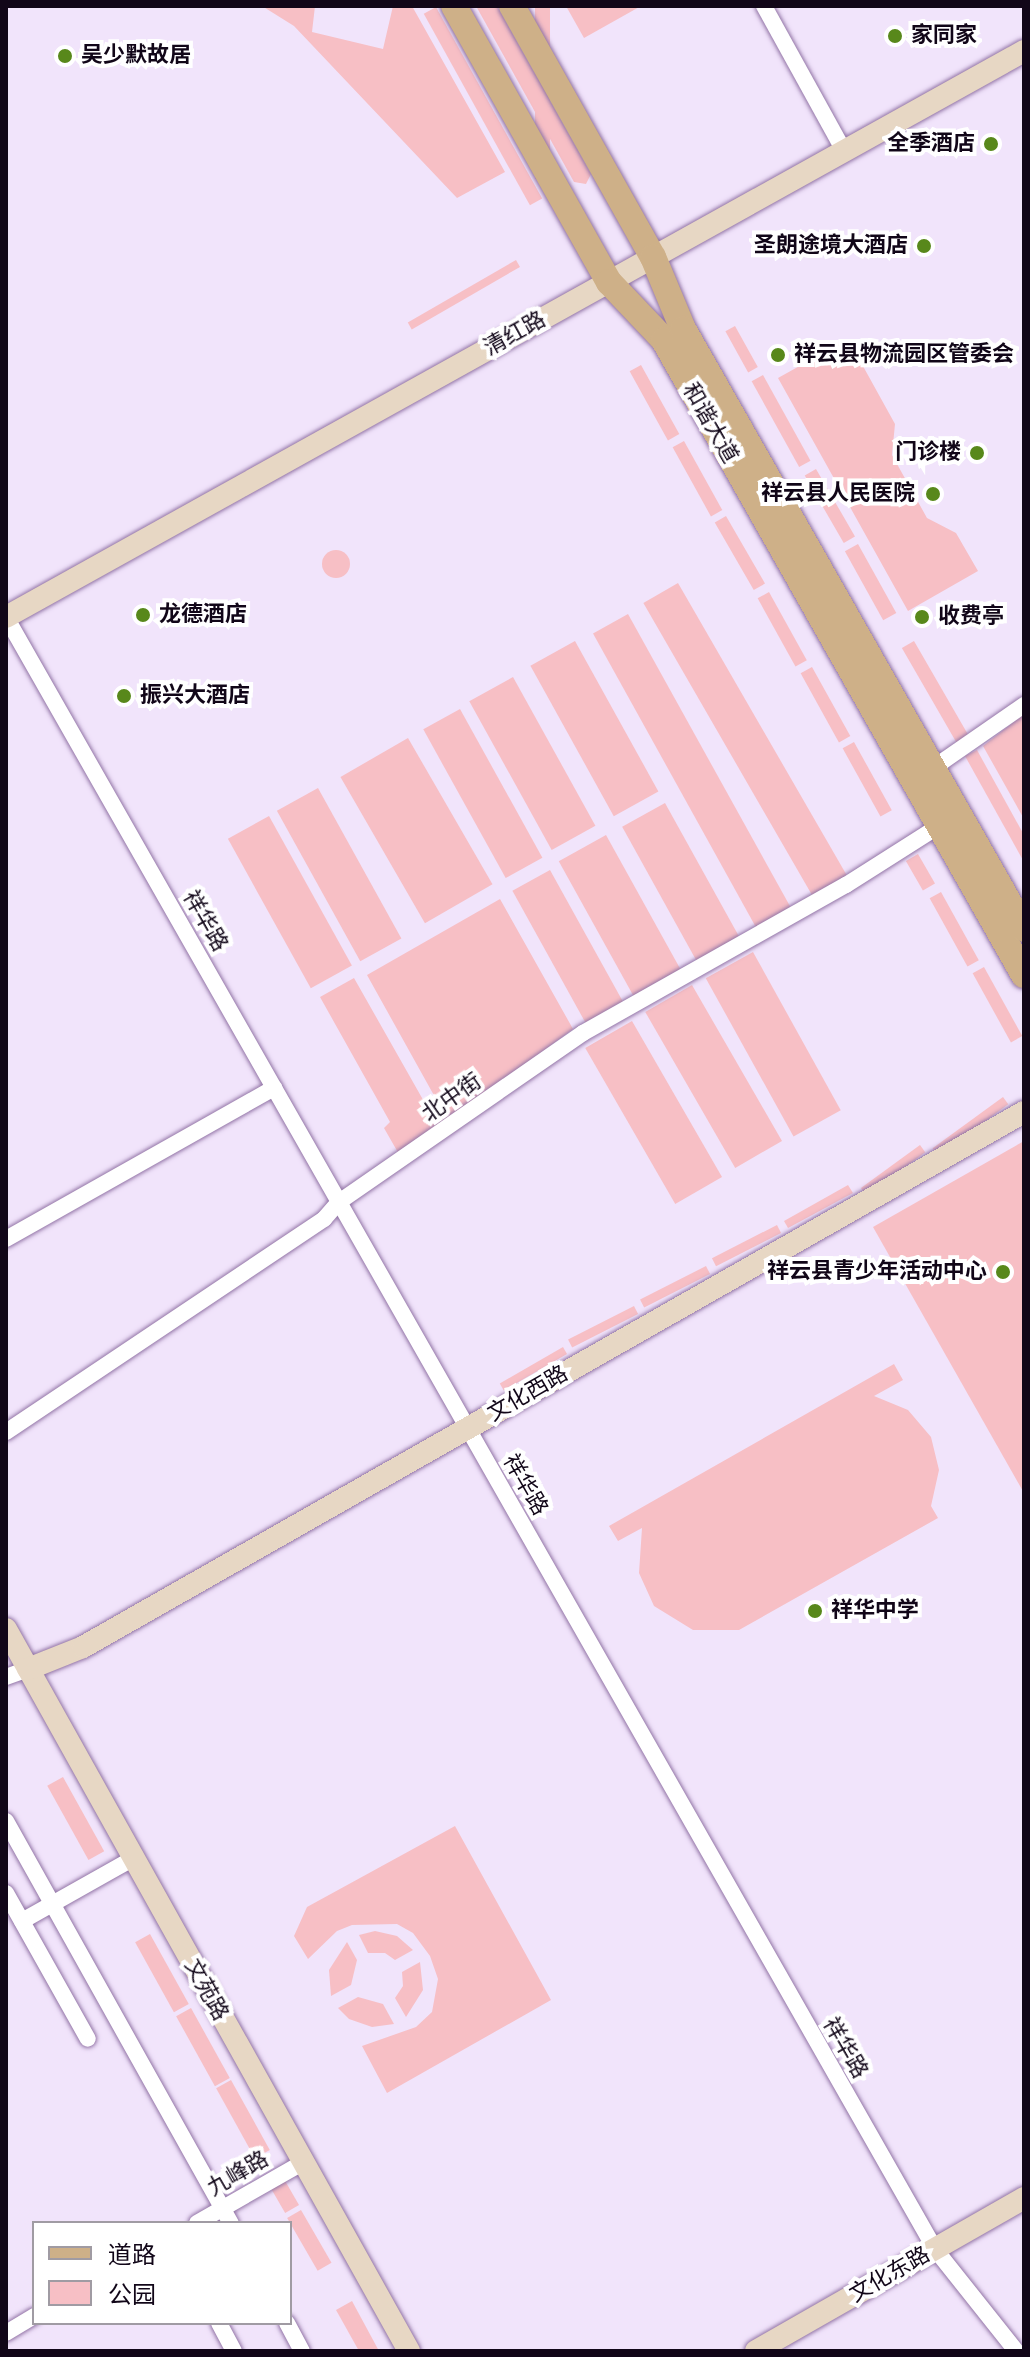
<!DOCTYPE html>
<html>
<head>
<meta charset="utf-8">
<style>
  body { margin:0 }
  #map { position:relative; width:1030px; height:2357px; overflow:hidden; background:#f1e4fb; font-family:"Nunito Sans","Noto Sans SC",sans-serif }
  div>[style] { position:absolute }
  .green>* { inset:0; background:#f7bfc5; transform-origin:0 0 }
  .round { border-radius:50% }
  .roads { filter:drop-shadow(0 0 2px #9274a6) drop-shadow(0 0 2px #9274a6) }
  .street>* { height:16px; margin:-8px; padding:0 8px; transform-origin:8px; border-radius:8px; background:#fff }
  .secondary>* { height:22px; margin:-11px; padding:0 11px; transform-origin:11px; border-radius:11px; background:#e7d7c4 }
  .primary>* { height:26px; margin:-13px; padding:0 13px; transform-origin:13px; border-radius:13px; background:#ceb088 }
  .dots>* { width:22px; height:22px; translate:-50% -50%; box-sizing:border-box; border:4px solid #fff; border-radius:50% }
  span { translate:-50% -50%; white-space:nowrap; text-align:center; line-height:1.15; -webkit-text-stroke:8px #fff; paint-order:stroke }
  .poi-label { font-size:22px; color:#110618; font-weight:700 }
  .left { translate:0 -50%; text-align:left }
  .right { translate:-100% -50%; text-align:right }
  .street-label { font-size:22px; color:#110618 }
  .frame { position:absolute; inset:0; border:8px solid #110618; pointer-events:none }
  .legend { position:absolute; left:32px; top:2221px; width:260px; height:104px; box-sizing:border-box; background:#fff; border:2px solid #a09ba3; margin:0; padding:10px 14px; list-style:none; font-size:24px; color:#110618 }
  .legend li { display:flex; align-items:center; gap:16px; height:40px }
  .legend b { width:40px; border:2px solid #a09ba3 }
</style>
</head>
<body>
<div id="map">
  <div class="green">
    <i style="clip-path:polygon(262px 6px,315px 6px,312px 32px,383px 49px,393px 6px,412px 6px,505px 172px,457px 198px,294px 26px)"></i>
    <i style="clip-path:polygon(476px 6px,497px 6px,591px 174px,586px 184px,574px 182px)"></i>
    <i style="left:535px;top:6px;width:15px;height:173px"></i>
    <i style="clip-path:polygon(566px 6px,641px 6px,584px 38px)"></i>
    <i style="left:436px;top:7px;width:219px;height:14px;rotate:61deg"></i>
    <i style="left:516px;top:260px;width:8px;height:125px;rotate:60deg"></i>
    <i style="left:735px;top:326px;width:47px;height:11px;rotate:61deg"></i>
    <i style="clip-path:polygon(848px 339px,895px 424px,892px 455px,927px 518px,956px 533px,978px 571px,908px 611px,778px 378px)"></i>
    <i style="left:641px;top:365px;width:79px;height:13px;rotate:61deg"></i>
    <i style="left:763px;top:375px;width:98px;height:13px;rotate:61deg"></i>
    <i style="left:684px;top:441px;width:79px;height:13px;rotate:61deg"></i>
    <i style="left:816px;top:469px;width:78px;height:13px;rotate:60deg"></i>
    <i style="left:726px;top:516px;width:78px;height:13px;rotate:60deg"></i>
    <i style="left:858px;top:544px;width:79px;height:15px;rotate:61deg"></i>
    <i class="round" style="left:322px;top:550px;width:28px;height:28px"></i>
    <i style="left:678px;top:583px;width:339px;height:40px;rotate:60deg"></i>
    <i style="left:769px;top:592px;width:78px;height:13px;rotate:61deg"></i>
    <i style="left:628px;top:614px;width:336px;height:40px;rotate:61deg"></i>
    <i style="left:575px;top:641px;width:172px;height:51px;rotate:61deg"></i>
    <i style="left:914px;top:641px;width:112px;height:14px;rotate:60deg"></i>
    <i style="left:812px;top:667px;width:79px;height:13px;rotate:61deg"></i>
    <i style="left:513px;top:677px;width:170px;height:50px;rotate:61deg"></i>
    <i style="left:460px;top:709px;width:170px;height:42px;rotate:61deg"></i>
    <i style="clip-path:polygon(1024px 714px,1024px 819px,983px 746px)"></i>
    <i style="left:408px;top:738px;width:169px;height:78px;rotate:60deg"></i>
    <i style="left:854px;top:742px;width:78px;height:13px;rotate:61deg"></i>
    <i style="clip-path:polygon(977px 750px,1024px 835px,1024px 862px,965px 756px)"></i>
    <i style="left:318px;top:788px;width:172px;height:47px;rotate:61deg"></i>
    <i style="left:665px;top:803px;width:157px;height:49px;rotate:61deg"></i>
    <i style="left:269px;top:816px;width:171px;height:47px;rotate:61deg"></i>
    <i style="left:606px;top:835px;width:157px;height:54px;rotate:61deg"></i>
    <i style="left:918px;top:854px;width:34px;height:14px;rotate:60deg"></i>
    <i style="left:550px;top:870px;width:154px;height:43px;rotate:61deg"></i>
    <i style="left:941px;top:892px;width:78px;height:13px;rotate:61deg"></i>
    <i style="clip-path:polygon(500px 899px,573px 1029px,400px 1156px,384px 1128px,390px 1122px,320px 997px,354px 978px,426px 1105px,436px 1099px,367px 975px)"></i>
    <i style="left:753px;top:952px;width:181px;height:54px;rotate:61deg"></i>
    <i style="left:984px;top:967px;width:79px;height:13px;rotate:61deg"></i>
    <i style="left:692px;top:985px;width:180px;height:54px;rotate:60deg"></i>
    <i style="left:632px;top:1021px;width:180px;height:54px;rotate:60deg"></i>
    <i style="left:1003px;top:1097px;width:9px;height:87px;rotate:54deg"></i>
    <i style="clip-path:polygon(1024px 1141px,1024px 1493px,873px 1227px)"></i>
    <i style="left:920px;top:1145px;width:9px;height:73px;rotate:54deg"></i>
    <i style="clip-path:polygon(848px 1185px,853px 1193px,788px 1228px,784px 1221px)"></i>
    <i style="left:777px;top:1225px;width:9px;height:73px;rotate:63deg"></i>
    <i style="left:706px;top:1266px;width:9px;height:74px;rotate:63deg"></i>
    <i style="left:634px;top:1306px;width:9px;height:74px;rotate:63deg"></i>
    <i style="left:563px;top:1347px;width:8px;height:73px;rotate:60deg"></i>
    <i style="clip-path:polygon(894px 1364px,903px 1380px,874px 1396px,908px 1410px,931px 1437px,939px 1470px,931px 1506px,938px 1518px,739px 1630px,693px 1630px,654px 1606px,639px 1573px,642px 1528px,618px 1541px,609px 1526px)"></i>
    <i style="left:63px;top:1777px;width:85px;height:18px;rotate:61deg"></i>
    <i style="clip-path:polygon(455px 1826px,551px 2000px,387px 2093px,362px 2046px,416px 2027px,432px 2012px,438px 1979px,430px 1956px,413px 1933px,397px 1924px,352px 1925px,337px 1931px,308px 1959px,294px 1936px,307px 1907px)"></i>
    <i style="clip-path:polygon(375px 1931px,397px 1936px,413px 1950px,395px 1960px,385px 1953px,368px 1953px,359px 1935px)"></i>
    <i style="left:150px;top:1934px;width:80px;height:17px;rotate:61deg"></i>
    <i style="clip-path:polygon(347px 1942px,357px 1960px,351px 1985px,331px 1996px,329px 1970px)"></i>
    <i style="clip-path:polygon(420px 1962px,423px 1990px,406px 2017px,395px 1998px,403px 1986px,402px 1972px)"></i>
    <i style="clip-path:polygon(358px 1997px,383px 2004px,394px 2024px,372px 2027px,349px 2019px,338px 2008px)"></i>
    <i style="left:191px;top:2008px;width:80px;height:17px;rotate:61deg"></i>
    <i style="left:231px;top:2080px;width:80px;height:17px;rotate:61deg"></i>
    <i style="left:284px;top:2179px;width:30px;height:16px;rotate:60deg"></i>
    <i style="left:301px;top:2210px;width:61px;height:16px;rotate:60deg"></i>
    <i style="clip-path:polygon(352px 2301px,379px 2351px,359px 2351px,336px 2310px)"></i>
  </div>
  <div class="roads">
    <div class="street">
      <i style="left:764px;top:6px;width:166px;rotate:61.1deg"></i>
      <i style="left:6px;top:617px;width:1878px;rotate:60.35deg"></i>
      <i style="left:935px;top:2249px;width:130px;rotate:51.5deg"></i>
      <i style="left:933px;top:768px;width:111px;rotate:-34.7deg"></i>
      <i style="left:6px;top:1239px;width:308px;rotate:-29.4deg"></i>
      <i style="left:6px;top:1432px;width:383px;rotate:-33.8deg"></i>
      <i style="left:324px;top:1219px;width:23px;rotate:-49deg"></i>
      <i style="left:339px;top:1202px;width:297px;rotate:-34.7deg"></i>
      <i style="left:583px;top:1033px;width:302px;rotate:-29.4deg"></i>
      <i style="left:846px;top:885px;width:110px;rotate:-32.4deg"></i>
      <i style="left:6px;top:1677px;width:23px;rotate:-20deg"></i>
      <i style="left:6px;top:1821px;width:461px;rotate:60.8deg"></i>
      <i style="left:6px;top:1893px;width:167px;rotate:60.7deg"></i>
      <i style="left:22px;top:1921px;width:129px;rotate:-29.4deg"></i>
      <i style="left:197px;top:2223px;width:121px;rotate:-29.7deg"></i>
      <i style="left:219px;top:2323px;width:32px;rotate:62deg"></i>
      <i style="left:287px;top:2323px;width:32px;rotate:62deg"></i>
      <i style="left:6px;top:2333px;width:33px;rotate:-31deg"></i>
    </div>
    <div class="secondary">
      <i style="left:6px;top:617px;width:1165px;rotate:-29.07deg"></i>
      <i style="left:6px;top:1629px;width:827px;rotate:60.83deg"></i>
      <i style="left:28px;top:1669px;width:59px;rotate:-21.8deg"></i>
      <i style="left:83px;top:1647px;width:1082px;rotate:-29.62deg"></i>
      <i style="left:756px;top:2351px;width:309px;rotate:-29.7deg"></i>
    </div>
    <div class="primary">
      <i style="left:454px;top:6px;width:317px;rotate:60.7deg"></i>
      <i style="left:609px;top:282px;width:80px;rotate:46.5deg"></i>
      <i style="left:664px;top:340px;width:730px;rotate:60.45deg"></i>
      <i style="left:512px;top:6px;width:288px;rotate:60.7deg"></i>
      <i style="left:653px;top:257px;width:78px;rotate:67.4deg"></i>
      <i style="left:683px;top:329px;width:690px;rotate:60.39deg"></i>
    </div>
  </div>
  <div class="dots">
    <i style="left:895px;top:36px;background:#58881b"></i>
    <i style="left:65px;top:56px;background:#58881b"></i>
    <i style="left:991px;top:144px;background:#58881b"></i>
    <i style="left:924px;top:246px;background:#58881b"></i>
    <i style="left:778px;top:355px;background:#58881b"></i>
    <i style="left:977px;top:453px;background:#58881b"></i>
    <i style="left:933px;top:494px;background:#58881b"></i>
    <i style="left:143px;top:615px;background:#58881b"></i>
    <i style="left:922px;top:617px;background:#58881b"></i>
    <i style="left:124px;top:696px;background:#58881b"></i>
    <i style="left:1003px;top:1272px;background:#58881b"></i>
    <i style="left:815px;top:1611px;background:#58881b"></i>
  </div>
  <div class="poi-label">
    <span class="left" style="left:911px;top:36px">家同家</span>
    <span class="left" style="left:81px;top:56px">吴少默故居</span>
    <span class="right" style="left:975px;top:144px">全季酒店</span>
    <span class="right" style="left:908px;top:246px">圣朗途境大酒店</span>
    <span class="left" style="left:794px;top:355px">祥云县物流园区管委会</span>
    <span class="right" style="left:961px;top:453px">门诊楼</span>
    <span class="right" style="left:915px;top:494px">祥云县人民医院</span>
    <span class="left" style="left:159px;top:615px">龙德酒店</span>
    <span class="left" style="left:938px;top:617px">收费亭</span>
    <span class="left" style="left:140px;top:696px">振兴大酒店</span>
    <span class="right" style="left:987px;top:1272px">祥云县青少年活动中心</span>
    <span class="left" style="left:831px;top:1611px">祥华中学</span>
  </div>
  <div class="street-label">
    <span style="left:515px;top:334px;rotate:-29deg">清红路</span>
    <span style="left:710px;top:423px;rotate:60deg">和谐大道</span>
    <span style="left:205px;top:921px;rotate:60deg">祥华路</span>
    <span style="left:452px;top:1098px;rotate:-35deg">北中街</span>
    <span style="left:528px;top:1394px;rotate:-30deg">文化西路</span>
    <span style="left:525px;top:1485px;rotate:60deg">祥华路</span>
    <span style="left:206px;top:1990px;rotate:61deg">文苑路</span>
    <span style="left:845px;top:2048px;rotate:60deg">祥华路</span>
    <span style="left:238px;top:2174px;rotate:-30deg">九峰路</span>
    <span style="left:890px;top:2275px;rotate:-30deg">文化东路</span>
  </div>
  <div class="frame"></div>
  <ul class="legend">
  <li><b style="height:10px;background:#ceb088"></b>道路</li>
  <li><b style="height:22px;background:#f7bfc5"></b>公园</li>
  </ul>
</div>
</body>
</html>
